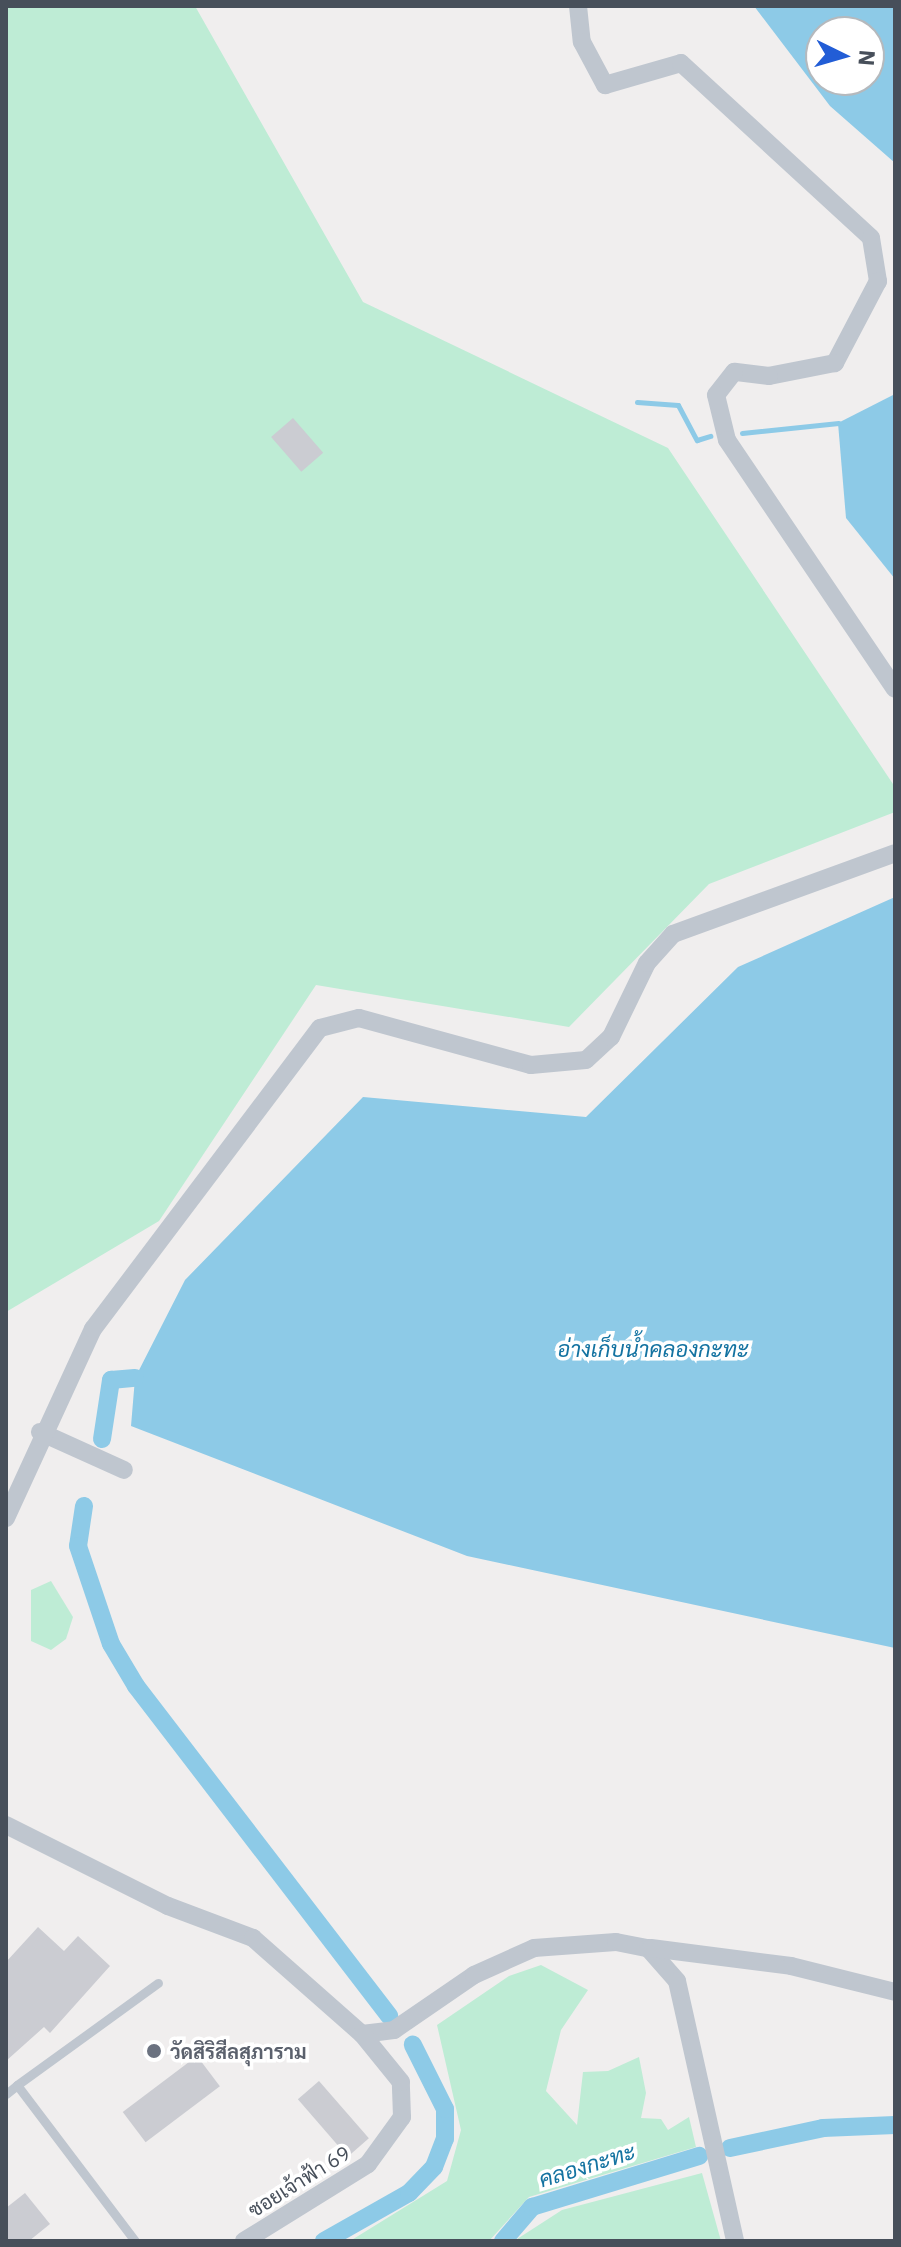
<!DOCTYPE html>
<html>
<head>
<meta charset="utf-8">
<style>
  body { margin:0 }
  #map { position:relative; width:901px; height:2247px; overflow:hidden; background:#f0eeee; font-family:"IBM Plex Sans",Sarabun,sans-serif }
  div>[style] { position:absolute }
  .green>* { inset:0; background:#beecd5 }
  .water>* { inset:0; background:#8dcae7 }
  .stream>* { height:5px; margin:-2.5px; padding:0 2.5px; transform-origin:2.5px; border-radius:2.5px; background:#8dcae7 }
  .canal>* { height:18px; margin:-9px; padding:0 9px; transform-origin:9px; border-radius:9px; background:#8dcae7 }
  .building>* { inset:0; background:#cbccd2; transform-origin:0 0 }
  .service>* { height:9px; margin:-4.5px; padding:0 4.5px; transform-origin:4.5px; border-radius:4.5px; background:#bfc6cf }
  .minor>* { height:18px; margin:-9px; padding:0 9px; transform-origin:9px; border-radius:9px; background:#bfc6cf }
  .dots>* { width:22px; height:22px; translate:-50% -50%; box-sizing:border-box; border:4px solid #fff; border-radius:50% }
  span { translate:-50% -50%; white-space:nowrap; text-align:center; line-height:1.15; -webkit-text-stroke:7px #fff; paint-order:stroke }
  .worship-label { font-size:20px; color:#5b616d; font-weight:700 }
  .left { translate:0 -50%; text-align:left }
  .street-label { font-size:20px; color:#474f5a }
  .water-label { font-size:22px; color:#1473a1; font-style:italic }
  .frame { position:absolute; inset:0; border:8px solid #474f5a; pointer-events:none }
  .north { position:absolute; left:805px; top:16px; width:80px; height:80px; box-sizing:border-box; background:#fff; border:2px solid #b5b9bd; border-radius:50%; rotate:95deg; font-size:22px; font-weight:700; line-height:32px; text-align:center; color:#474f5a }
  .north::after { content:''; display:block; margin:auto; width:28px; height:36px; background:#225dd6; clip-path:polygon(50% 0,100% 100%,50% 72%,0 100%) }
</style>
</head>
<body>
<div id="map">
  <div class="green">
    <i style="clip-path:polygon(6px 6px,195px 6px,363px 302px,668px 448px,895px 787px,895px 812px,709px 884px,569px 1027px,316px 985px,159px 1221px,6px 1312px)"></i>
    <i style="clip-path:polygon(51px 1581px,73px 1617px,66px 1639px,51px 1650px,31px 1641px,31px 1590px)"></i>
    <i style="clip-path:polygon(541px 1965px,588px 1990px,561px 2030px,546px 2091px,577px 2125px,583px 2072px,608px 2071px,639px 2057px,646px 2093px,641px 2118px,661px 2119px,668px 2130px,689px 2117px,696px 2147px,529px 2197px,489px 2241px,350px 2241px,447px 2181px,461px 2130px,437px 2025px,509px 1976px)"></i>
    <i style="clip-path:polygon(702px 2173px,721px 2241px,514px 2241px,562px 2210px)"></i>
  </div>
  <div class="water">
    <i style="clip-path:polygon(evenodd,754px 6px,895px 6px,895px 163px,830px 106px,754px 6px,821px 32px,869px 32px,869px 80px,821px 80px,821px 32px)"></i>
    <i style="clip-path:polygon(895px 394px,895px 579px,846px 518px,838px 423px)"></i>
    <i style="clip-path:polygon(895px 897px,895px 1648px,467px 1556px,131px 1426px,135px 1378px,185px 1280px,363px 1097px,586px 1117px,738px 967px)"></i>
  </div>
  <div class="stream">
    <i style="left:637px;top:402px;width:41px;rotate:4.2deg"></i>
    <i style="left:678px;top:405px;width:40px;rotate:62deg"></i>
    <i style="left:697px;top:440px;width:14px;rotate:-17deg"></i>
    <i style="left:742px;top:433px;width:97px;rotate:-5.9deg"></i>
  </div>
  <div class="canal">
    <i style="left:102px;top:1439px;width:60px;rotate:-81.3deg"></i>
    <i style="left:111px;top:1380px;width:24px;rotate:-5deg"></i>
    <i style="left:84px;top:1506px;width:40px;rotate:98.5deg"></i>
    <i style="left:78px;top:1546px;width:103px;rotate:71.4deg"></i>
    <i style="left:111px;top:1644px;width:49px;rotate:59.2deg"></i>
    <i style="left:136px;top:1686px;width:416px;rotate:52.5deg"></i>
    <i style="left:730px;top:2148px;width:95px;rotate:-12.1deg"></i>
    <i style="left:823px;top:2128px;width:72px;rotate:-2.4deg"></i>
    <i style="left:324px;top:2241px;width:98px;rotate:-29.5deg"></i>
    <i style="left:409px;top:2193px;width:36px;rotate:-46deg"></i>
    <i style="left:434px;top:2167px;width:30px;rotate:-69deg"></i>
    <i style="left:445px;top:2139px;width:30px;rotate:-90deg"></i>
    <i style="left:445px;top:2109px;width:72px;rotate:-116.6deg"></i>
    <i style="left:503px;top:2241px;width:45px;rotate:-49.5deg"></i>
    <i style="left:532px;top:2207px;width:175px;rotate:-17deg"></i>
  </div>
  <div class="building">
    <i style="left:293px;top:418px;width:46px;height:29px;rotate:49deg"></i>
    <i style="clip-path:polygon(38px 1927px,64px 1951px,78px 1936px,110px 1966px,50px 2033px,44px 2027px,6px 2061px,6px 1962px)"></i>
    <i style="left:197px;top:2056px;width:38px;height:93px;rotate:53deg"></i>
    <i style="left:319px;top:2081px;width:76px;height:28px;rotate:49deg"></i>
    <i style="clip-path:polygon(25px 2193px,50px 2224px,29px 2241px,6px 2241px,6px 2208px)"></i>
  </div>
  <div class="service">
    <i style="left:17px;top:2085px;width:174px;rotate:-35.9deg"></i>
    <i style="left:6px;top:2094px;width:14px;rotate:-39deg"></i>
    <i style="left:17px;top:2085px;width:196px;rotate:52.9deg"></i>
  </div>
  <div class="minor">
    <i style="left:578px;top:6px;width:36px;rotate:84deg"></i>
    <i style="left:582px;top:42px;width:49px;rotate:61.9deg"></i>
    <i style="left:605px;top:85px;width:79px;rotate:-16.1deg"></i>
    <i style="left:681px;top:63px;width:258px;rotate:42.6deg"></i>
    <i style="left:871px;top:238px;width:44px;rotate:80.8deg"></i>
    <i style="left:878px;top:281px;width:93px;rotate:117.7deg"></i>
    <i style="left:835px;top:363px;width:67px;rotate:168.9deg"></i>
    <i style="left:769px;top:376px;width:35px;rotate:-173deg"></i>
    <i style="left:734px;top:372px;width:29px;rotate:128deg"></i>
    <i style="left:716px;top:395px;width:46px;rotate:76.3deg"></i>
    <i style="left:727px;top:440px;width:300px;rotate:56deg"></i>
    <i style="left:40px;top:1432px;width:92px;rotate:24.3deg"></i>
    <i style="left:6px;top:1518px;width:208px;rotate:-65.3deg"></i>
    <i style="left:93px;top:1329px;width:377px;rotate:-53deg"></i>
    <i style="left:320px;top:1028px;width:40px;rotate:-14.4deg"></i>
    <i style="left:359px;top:1018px;width:178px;rotate:15.3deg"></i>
    <i style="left:531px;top:1065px;width:55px;rotate:-5.2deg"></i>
    <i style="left:586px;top:1060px;width:34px;rotate:-43deg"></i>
    <i style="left:611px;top:1037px;width:82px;rotate:-64.1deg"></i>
    <i style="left:647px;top:963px;width:39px;rotate:-48deg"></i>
    <i style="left:673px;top:934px;width:236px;rotate:-20deg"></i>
    <i style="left:6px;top:1825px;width:181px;rotate:26.6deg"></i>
    <i style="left:168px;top:1906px;width:91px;rotate:20.6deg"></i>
    <i style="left:253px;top:1938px;width:145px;rotate:41.4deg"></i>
    <i style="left:362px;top:2034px;width:32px;rotate:-7deg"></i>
    <i style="left:394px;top:2030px;width:97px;rotate:-34.5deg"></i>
    <i style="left:474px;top:1975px;width:66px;rotate:-24.2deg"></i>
    <i style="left:534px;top:1948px;width:82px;rotate:-4.2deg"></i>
    <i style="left:616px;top:1942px;width:33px;rotate:11deg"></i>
    <i style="left:648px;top:1948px;width:44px;rotate:48.7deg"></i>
    <i style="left:677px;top:1981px;width:266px;rotate:77.4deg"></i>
    <i style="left:651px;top:1948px;width:141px;rotate:7.3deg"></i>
    <i style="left:791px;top:1966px;width:107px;rotate:14deg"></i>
    <i style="left:244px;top:2241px;width:146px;rotate:-31.8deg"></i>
    <i style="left:368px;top:2164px;width:58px;rotate:-54.1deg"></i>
    <i style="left:402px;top:2117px;width:35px;rotate:-92deg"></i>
    <i style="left:401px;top:2082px;width:62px;rotate:-129.1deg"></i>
  </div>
  <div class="dots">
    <i style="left:154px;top:2051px;background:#6b7280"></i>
  </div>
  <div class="worship-label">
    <span class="left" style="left:170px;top:2051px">วัดสิริสีลสุภาราม</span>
  </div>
  <div class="street-label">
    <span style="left:299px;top:2181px;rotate:-32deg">ซอยเจ้าฟ้า 69</span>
  </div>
  <div class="water-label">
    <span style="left:653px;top:1349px">อ่างเก็บน้ำคลองกะทะ</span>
    <span style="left:587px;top:2165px;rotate:-17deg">คลองกะทะ</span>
  </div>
  <div class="frame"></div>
  <div class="north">N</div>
</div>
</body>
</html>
